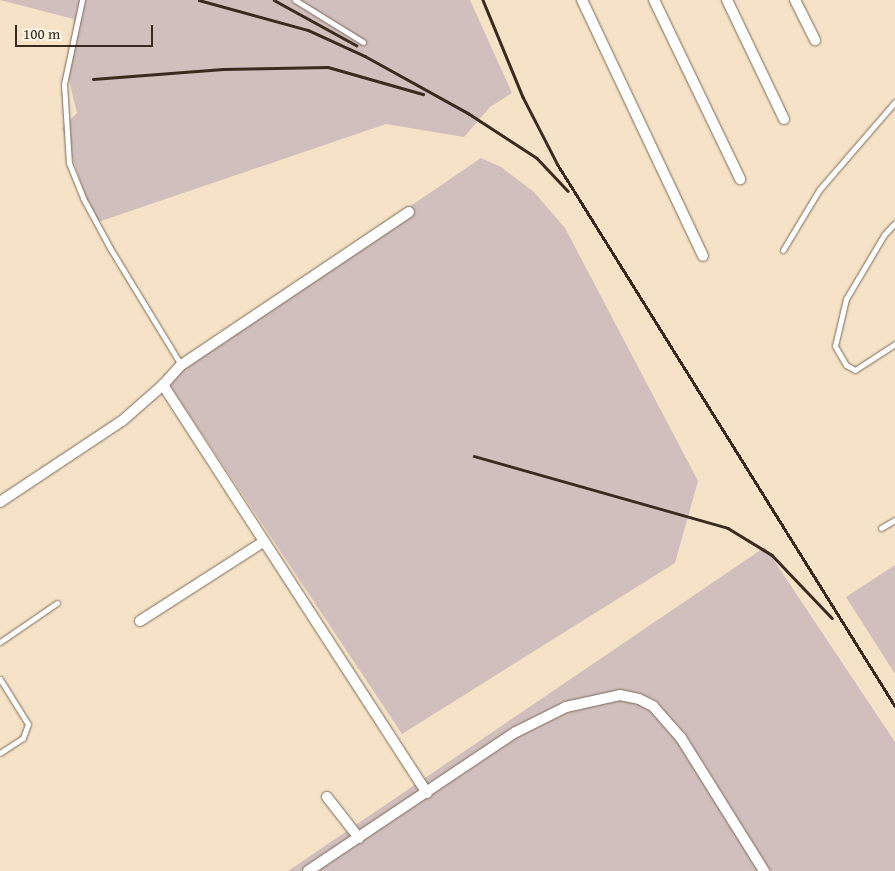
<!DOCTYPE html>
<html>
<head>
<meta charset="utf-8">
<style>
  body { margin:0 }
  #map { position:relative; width:895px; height:871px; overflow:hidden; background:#f5e2c7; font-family:"Gentium Book Plus",serif }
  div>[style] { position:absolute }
  .industrial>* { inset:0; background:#d1bfbe }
  .roads { filter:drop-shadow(0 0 1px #7c6a59) drop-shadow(0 0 1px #7c6a59) }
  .service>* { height:5px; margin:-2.5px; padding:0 2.5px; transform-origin:2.5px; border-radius:2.5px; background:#fff }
  .minor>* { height:10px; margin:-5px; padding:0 5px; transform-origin:5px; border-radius:5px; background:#fff }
  .rail>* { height:2.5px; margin:-1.25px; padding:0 1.25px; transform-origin:1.25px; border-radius:1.25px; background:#3b2a1e }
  span { translate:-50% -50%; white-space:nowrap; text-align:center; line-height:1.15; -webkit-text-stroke:4.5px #fcf5e5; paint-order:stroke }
  .scale { position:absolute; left:15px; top:25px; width:138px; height:22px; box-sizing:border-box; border:2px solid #3b2a1e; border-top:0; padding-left:6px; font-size:15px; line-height:18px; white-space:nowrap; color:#3b2a1e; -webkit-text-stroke:4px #fcf5e5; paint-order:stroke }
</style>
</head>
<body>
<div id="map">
  <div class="industrial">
    <i style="clip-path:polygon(0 0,470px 0,512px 93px,490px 107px,464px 137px,386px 124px,95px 223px,62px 128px,77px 113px,68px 76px,74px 19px)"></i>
    <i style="clip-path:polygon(481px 158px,501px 167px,534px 192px,565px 228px,698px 481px,675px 563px,402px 734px,163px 375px)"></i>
    <i style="clip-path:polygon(765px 547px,895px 742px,895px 871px,288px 871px)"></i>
    <i style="clip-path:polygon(895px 565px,895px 674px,846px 597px)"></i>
  </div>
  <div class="roads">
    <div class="service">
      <i style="left:82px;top:0;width:86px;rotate:102.1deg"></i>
      <i style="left:64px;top:84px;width:79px;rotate:86.4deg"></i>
      <i style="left:69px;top:163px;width:38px;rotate:68deg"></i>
      <i style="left:83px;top:198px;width:57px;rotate:61.6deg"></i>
      <i style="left:110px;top:248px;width:137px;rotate:58.7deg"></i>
      <i style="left:295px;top:0;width:80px;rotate:31.7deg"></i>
      <i style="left:895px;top:223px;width:16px;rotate:133deg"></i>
      <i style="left:884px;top:235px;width:74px;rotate:120.7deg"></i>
      <i style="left:846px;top:299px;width:48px;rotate:103.2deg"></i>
      <i style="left:835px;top:346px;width:22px;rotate:60deg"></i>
      <i style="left:846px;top:365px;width:10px;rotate:29deg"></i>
      <i style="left:855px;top:370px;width:48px;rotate:-33deg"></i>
      <i style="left:783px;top:250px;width:70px;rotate:-59deg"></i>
      <i style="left:819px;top:190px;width:116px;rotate:-49.2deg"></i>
      <i style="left:881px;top:528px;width:16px;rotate:-30deg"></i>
      <i style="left:0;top:642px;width:69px;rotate:-34.4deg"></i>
      <i style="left:0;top:679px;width:53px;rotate:58.1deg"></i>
      <i style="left:28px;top:724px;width:15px;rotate:110deg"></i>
      <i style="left:23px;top:738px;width:27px;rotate:147deg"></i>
    </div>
    <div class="minor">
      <i style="left:582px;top:0;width:283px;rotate:64.7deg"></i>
      <i style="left:654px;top:0;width:199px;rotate:64.3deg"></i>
      <i style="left:727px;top:0;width:132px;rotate:64.4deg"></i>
      <i style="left:795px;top:0;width:45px;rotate:63.4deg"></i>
      <i style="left:409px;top:212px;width:275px;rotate:146.1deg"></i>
      <i style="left:181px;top:365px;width:27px;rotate:132deg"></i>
      <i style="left:163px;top:385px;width:486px;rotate:57.1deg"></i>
      <i style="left:0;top:502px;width:146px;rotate:-33.6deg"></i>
      <i style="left:122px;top:421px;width:55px;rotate:-41.3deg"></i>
      <i style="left:140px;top:621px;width:146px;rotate:-32.7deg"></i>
      <i style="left:327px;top:797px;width:52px;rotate:52deg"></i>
      <i style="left:308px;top:871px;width:250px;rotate:-33.8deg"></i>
      <i style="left:516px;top:732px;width:56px;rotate:-26.6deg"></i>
      <i style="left:566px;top:707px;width:55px;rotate:-12.5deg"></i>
      <i style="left:620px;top:695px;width:19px;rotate:12deg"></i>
      <i style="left:639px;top:699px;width:16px;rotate:27deg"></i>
      <i style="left:653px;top:706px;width:43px;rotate:48.8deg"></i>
      <i style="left:681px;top:738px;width:157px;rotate:58deg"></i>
    </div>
  </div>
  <div class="rail">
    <i style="left:199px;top:0;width:113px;rotate:15.4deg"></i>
    <i style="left:308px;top:30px;width:63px;rotate:24.5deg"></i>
    <i style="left:365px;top:56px;width:118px;rotate:29deg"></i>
    <i style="left:468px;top:113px;width:82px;rotate:33.1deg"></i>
    <i style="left:537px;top:158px;width:45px;rotate:46.8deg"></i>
    <i style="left:274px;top:0;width:94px;rotate:28.8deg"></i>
    <i style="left:483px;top:0;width:105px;rotate:67.6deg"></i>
    <i style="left:523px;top:97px;width:76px;rotate:62.8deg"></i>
    <i style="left:558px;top:165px;width:637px;rotate:58.08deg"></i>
    <i style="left:93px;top:79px;width:130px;rotate:-4.4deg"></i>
    <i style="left:223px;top:69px;width:105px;rotate:-1.1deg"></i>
    <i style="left:328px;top:67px;width:99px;rotate:15.9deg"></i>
    <i style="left:474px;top:456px;width:264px;rotate:15.8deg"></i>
    <i style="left:728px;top:528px;width:52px;rotate:31.5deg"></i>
    <i style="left:772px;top:555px;width:87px;rotate:46.4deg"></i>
  </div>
  <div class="scale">100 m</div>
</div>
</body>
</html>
